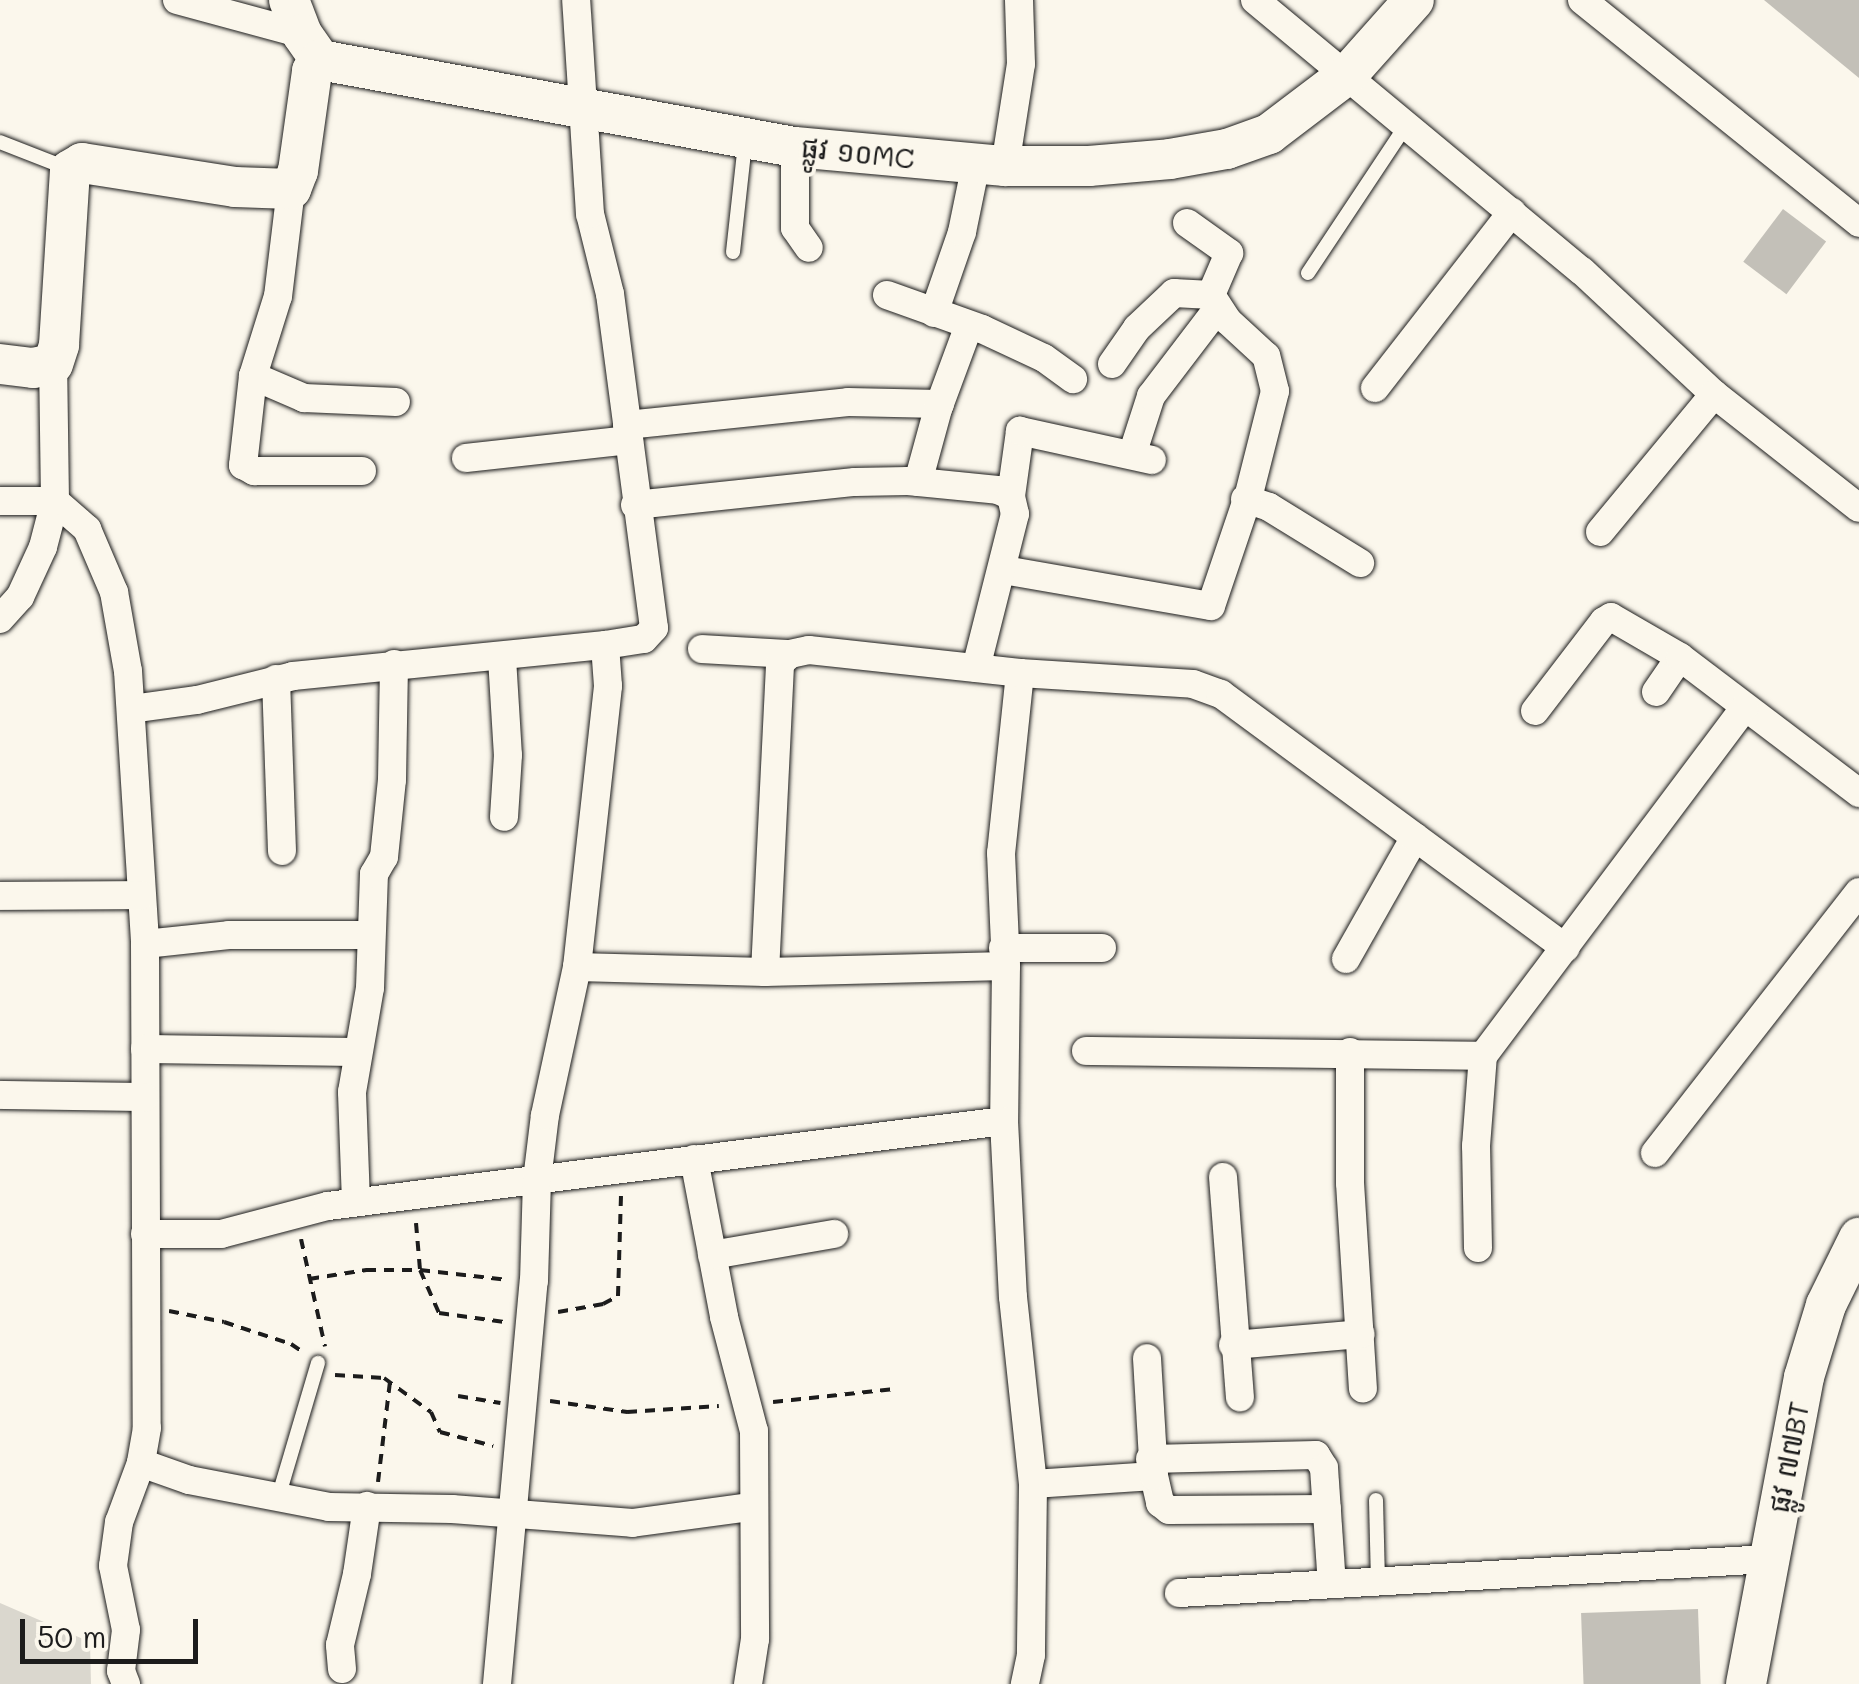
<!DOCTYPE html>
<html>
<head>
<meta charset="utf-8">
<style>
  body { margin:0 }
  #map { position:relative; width:1859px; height:1684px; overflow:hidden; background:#fbf7ec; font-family:Mali,"Noto Sans Khmer",sans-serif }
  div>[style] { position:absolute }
  .green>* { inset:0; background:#dad7ce }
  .building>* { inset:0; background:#c3c0b8; transform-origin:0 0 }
  .path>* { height:4px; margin-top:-2px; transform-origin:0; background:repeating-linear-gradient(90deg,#1c1c1c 0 10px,transparent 0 18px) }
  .roads { filter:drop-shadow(0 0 2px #1c1c1c) drop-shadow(0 0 2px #1c1c1c) }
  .lane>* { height:14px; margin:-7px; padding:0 7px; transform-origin:7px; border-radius:7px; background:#fbf7ec }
  .street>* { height:28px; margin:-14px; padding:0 14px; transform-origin:14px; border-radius:14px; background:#fbf7ec }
  .secondary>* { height:40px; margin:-20px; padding:0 20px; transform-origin:20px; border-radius:20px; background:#fbf7ec }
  span { translate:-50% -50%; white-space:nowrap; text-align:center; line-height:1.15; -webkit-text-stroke:8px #fbf7ec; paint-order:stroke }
  .street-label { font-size:28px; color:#1c1c1c }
  .scale { position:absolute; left:20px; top:1619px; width:178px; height:45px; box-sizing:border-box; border:5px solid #1c1c1c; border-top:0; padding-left:12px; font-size:30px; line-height:35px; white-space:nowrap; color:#1c1c1c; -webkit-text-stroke:8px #fbf7ec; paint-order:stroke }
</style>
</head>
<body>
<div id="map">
  <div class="green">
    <i style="clip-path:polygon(0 1603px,90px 1642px,91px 1684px,0 1684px)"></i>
  </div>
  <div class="building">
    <i style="clip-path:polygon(1764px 0,1859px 0,1859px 78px)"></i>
    <i style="left:1783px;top:209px;width:54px;height:66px;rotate:37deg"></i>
    <i style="left:1698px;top:1609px;width:75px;height:117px;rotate:88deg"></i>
  </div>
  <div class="path">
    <i style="left:416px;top:1223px;width:47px;rotate:85.1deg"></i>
    <i style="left:420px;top:1270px;width:47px;rotate:66.2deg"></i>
    <i style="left:439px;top:1313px;width:66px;rotate:7.9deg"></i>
    <i style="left:301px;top:1239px;width:110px;rotate:77.4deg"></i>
    <i style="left:309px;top:1279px;width:58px;rotate:-9deg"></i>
    <i style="left:366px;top:1270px;width:54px"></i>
    <i style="left:420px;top:1270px;width:89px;rotate:6.5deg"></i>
    <i style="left:169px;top:1311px;width:56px;rotate:11.3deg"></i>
    <i style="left:224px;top:1322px;width:71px;rotate:18.2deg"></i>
    <i style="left:291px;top:1344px;width:14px;rotate:34deg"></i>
    <i style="left:558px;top:1312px;width:46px;rotate:-10.1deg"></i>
    <i style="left:603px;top:1304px;width:17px;rotate:-28deg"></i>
    <i style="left:618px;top:1296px;width:103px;rotate:-88.3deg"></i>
    <i style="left:335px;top:1375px;width:49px;rotate:3.5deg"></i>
    <i style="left:384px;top:1378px;width:58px;rotate:35.9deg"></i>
    <i style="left:431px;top:1412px;width:22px;rotate:66deg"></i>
    <i style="left:440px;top:1432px;width:55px;rotate:14.8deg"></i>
    <i style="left:458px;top:1396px;width:43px;rotate:9.5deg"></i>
    <i style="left:550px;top:1401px;width:78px;rotate:8.1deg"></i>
    <i style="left:627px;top:1412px;width:92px;rotate:-3.7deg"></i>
    <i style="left:773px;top:1402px;width:122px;rotate:-6.1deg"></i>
    <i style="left:378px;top:1482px;width:101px;rotate:-83.2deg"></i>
  </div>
  <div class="roads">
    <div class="lane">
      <i style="left:0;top:142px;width:74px;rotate:21.4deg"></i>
      <i style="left:733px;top:252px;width:110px;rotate:-83.7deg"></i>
      <i style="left:1308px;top:273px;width:179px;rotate:-56.4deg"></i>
      <i style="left:278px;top:1498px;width:141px;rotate:-73.5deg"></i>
      <i style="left:1376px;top:1500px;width:81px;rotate:88.6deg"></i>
    </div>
    <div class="street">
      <i style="left:177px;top:0;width:130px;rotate:15.2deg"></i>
      <i style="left:1255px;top:0;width:425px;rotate:39.7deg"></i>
      <i style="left:1582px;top:271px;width:180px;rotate:43deg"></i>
      <i style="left:1714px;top:394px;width:184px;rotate:38.2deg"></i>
      <i style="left:1582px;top:0;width:356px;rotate:38.8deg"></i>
      <i style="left:795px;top:147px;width:81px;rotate:90deg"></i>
      <i style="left:795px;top:228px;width:24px;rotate:55deg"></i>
      <i style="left:1005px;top:166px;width:103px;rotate:-81.1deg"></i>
      <i style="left:1021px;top:64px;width:64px;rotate:-91.8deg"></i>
      <i style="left:291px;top:189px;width:108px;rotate:96.9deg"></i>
      <i style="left:278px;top:296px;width:84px;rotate:107.4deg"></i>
      <i style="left:253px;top:376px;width:90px;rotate:96.4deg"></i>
      <i style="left:243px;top:465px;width:13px;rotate:29deg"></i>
      <i style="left:254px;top:471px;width:108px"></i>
      <i style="left:1187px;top:223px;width:52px;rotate:35.5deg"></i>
      <i style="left:1229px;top:253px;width:46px;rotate:113.2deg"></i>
      <i style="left:887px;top:295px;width:101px;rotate:19.7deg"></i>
      <i style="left:982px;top:329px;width:68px;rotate:25.1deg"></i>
      <i style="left:1044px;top:358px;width:36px;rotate:36deg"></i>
      <i style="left:934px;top:313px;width:86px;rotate:-70.9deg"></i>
      <i style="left:962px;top:232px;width:69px;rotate:-78.4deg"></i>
      <i style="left:1112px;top:364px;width:44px;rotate:-55.2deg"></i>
      <i style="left:1137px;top:328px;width:51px;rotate:-43.4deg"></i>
      <i style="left:1174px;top:293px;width:37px;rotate:3deg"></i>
      <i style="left:253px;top:376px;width:56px;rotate:23.3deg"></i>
      <i style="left:304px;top:398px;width:92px;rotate:2.5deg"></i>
      <i style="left:1375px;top:388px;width:223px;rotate:-52.1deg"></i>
      <i style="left:627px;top:425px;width:222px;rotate:-5.9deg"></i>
      <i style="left:848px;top:402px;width:92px;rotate:1.2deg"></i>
      <i style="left:1132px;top:455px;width:62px;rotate:-72.1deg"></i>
      <i style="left:1151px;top:396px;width:111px;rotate:-52.7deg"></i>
      <i style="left:466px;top:458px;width:164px;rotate:-6.3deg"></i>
      <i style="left:918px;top:482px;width:76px;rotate:-74.7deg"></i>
      <i style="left:938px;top:409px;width:86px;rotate:-69.7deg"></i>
      <i style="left:1245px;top:499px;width:25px;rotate:18deg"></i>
      <i style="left:1269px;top:507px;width:107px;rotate:31.6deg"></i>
      <i style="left:0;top:501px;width:55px"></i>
      <i style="left:55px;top:501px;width:43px;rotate:41.2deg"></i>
      <i style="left:87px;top:529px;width:69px;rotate:66.8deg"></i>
      <i style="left:114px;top:592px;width:80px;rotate:80deg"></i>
      <i style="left:128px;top:671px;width:274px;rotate:86.4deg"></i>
      <i style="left:145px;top:944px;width:484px;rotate:89.8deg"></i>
      <i style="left:147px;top:1428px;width:36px;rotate:100deg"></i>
      <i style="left:141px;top:1463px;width:63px;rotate:110.4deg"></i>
      <i style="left:119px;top:1522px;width:44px;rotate:97.8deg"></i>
      <i style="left:113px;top:1566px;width:65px;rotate:78.5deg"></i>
      <i style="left:126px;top:1630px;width:41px;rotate:97deg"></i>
      <i style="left:121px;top:1671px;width:14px;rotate:69deg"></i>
      <i style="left:635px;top:505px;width:221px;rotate:-6deg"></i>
      <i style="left:855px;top:482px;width:53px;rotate:-1.1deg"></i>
      <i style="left:908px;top:481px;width:90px;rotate:5.7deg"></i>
      <i style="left:998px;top:490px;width:14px;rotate:25deg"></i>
      <i style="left:1600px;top:532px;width:179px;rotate:-50.4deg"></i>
      <i style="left:1004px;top:570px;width:210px;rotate:9.9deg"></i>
      <i style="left:1211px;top:606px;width:118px;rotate:-71.3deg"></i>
      <i style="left:1249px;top:494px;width:106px;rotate:-75.8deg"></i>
      <i style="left:1275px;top:391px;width:36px;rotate:-104deg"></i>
      <i style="left:1266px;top:356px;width:52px;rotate:-137.4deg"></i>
      <i style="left:1228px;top:321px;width:31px;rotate:-123deg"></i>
      <i style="left:0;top:619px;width:30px;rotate:-48deg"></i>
      <i style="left:20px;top:597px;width:55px;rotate:-65.3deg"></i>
      <i style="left:43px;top:547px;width:48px;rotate:-75.4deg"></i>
      <i style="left:55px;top:501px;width:137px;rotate:-90.8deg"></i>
      <i style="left:702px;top:649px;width:88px;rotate:3.3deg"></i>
      <i style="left:502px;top:658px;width:97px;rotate:86.5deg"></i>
      <i style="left:508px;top:755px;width:62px;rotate:93.7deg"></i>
      <i style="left:976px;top:668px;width:159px;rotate:-75.8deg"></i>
      <i style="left:1015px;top:514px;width:18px;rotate:-103deg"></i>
      <i style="left:1011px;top:496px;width:66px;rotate:-82.1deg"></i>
      <i style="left:1020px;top:431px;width:135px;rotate:12.4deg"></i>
      <i style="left:1020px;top:673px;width:181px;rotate:96deg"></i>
      <i style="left:1001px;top:853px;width:113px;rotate:87.5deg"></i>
      <i style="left:1006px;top:966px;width:155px;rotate:90.7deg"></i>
      <i style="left:1004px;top:1121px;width:176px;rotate:87.1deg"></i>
      <i style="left:1013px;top:1297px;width:188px;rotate:83.9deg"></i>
      <i style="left:1033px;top:1484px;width:171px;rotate:90.7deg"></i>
      <i style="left:1031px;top:1655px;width:30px;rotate:102deg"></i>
      <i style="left:276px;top:679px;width:172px;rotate:88deg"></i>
      <i style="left:1656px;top:692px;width:42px;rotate:-55.6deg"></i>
      <i style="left:131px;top:709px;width:67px;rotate:-7.8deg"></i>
      <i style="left:197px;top:700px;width:99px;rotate:-14deg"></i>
      <i style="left:293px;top:676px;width:314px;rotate:-5.7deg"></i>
      <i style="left:605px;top:645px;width:39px;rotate:-9deg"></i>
      <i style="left:644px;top:639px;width:15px;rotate:-48deg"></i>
      <i style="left:654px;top:628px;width:337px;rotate:-97.5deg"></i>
      <i style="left:610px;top:294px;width:82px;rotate:-104deg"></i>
      <i style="left:590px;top:214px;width:214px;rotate:-93.7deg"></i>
      <i style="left:1535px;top:711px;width:113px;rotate:-52.5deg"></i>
      <i style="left:1604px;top:621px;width:8px;rotate:-30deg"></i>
      <i style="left:1611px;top:617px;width:80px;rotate:30.1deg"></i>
      <i style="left:1680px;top:657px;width:225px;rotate:37.2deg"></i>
      <i style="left:0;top:896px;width:141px;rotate:-0.4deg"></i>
      <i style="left:145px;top:944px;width:84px;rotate:-6.1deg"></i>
      <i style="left:229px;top:935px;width:142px"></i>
      <i style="left:1003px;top:948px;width:99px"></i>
      <i style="left:1346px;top:959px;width:140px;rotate:-60.5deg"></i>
      <i style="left:577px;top:967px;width:188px;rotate:1.5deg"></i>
      <i style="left:765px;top:972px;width:241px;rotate:-1.4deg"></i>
      <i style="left:765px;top:972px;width:309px;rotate:-87.2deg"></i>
      <i style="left:780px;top:663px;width:13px;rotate:-42deg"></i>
      <i style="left:790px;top:654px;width:19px;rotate:-12deg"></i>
      <i style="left:809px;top:650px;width:212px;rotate:6.2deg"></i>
      <i style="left:1020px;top:673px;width:173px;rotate:3.6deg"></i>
      <i style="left:1193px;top:684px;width:30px;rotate:20deg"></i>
      <i style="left:1221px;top:694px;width:428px;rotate:36.4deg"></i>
      <i style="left:145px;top:1049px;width:212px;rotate:0.8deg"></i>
      <i style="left:1086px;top:1051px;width:397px;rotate:0.7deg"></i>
      <i style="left:1483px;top:1056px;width:435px;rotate:-53.1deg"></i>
      <i style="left:1350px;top:1052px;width:131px;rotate:90deg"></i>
      <i style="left:1350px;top:1183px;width:206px;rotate:86.4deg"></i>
      <i style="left:0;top:1095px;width:144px;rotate:0.8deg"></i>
      <i style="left:1655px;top:1153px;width:331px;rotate:-52deg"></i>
      <i style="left:694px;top:1159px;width:161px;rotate:79.2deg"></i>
      <i style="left:724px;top:1317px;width:118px;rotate:75.3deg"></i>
      <i style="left:754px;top:1431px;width:208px;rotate:89.7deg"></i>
      <i style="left:755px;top:1639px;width:46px;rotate:98.8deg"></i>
      <i style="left:1223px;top:1177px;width:221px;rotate:85.6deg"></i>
      <i style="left:356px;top:1202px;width:110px;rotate:-92.1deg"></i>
      <i style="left:352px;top:1092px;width:106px;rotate:-80.2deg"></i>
      <i style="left:370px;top:988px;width:114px;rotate:-88deg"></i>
      <i style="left:374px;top:874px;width:20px;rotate:-60deg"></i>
      <i style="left:384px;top:857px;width:77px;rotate:-84.1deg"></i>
      <i style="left:392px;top:780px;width:116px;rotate:-89deg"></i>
      <i style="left:145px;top:1234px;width:76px"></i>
      <i style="left:221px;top:1234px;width:111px;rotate:-14.7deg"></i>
      <i style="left:328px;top:1206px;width:681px;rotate:-7.17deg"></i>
      <i style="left:1478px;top:1248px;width:102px;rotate:-91.1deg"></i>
      <i style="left:1476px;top:1146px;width:90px;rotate:-85.6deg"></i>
      <i style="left:712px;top:1255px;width:124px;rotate:-9.8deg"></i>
      <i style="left:1233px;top:1345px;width:128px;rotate:-4.9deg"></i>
      <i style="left:1150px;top:1459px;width:166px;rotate:-1.4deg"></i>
      <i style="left:1316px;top:1455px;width:15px;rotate:58deg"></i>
      <i style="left:1324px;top:1468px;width:116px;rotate:86.1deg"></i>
      <i style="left:141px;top:1463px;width:51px;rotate:19.5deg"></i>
      <i style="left:189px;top:1480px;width:143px;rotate:10.9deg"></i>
      <i style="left:329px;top:1507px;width:123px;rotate:0.9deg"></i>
      <i style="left:452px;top:1509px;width:181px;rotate:4.4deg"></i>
      <i style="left:632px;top:1523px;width:120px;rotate:-7.7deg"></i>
      <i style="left:1154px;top:1476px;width:28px;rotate:77deg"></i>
      <i style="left:1160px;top:1503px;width:11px;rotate:38deg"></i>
      <i style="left:1169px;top:1510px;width:158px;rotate:-0.4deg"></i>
      <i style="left:1033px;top:1484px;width:121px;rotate:-3.8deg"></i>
      <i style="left:1154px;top:1476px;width:118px;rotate:-93.4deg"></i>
      <i style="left:1179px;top:1593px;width:590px;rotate:-3.3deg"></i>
      <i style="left:342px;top:1669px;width:24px;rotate:-95deg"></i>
      <i style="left:340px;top:1645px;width:73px;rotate:-76.5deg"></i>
      <i style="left:357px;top:1574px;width:69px;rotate:-81.6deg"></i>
      <i style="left:497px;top:1684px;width:405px;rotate:-84.8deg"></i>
      <i style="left:534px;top:1281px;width:101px;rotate:-88.3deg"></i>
      <i style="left:537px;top:1180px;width:65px;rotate:-83deg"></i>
      <i style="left:545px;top:1115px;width:151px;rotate:-77.8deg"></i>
      <i style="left:577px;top:967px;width:283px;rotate:-83.7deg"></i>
      <i style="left:608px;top:686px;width:41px;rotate:-94.2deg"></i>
    </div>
    <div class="secondary">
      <i style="left:289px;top:0;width:36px;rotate:69deg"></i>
      <i style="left:302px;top:34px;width:32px;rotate:55deg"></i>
      <i style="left:320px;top:60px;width:483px;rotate:10.4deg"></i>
      <i style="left:795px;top:147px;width:211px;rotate:5.2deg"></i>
      <i style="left:1005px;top:166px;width:84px"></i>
      <i style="left:1089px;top:166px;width:81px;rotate:-4.9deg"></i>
      <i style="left:1170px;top:159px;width:58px;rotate:-10deg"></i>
      <i style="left:1227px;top:149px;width:45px;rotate:-19.7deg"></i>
      <i style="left:1269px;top:134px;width:99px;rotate:-37.2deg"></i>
      <i style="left:1348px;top:74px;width:99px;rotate:-48.3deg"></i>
      <i style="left:0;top:364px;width:33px;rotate:7deg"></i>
      <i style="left:33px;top:368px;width:20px;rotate:-11deg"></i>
      <i style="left:53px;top:364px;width:20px;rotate:-72deg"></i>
      <i style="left:59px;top:345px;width:175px;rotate:-86.4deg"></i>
      <i style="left:70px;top:170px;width:14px;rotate:-30deg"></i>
      <i style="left:82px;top:163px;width:155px;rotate:8.9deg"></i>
      <i style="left:235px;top:187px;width:56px;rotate:2deg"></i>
      <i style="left:291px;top:189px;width:19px;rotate:-69deg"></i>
      <i style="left:298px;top:171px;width:101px;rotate:-82deg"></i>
      <i style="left:312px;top:71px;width:14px;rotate:-54deg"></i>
      <i style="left:1746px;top:1684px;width:312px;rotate:-79.3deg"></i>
      <i style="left:1804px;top:1377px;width:75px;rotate:-73deg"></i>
      <i style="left:1826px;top:1305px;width:75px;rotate:-63.8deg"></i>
    </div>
  </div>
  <div class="street-label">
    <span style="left:858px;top:152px;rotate:6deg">ផ្លូវ ១០MC</span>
    <span style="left:1788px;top:1457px;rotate:-79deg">ផ្លូវ ៧៧BT</span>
  </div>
  <div class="scale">50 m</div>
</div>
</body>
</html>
